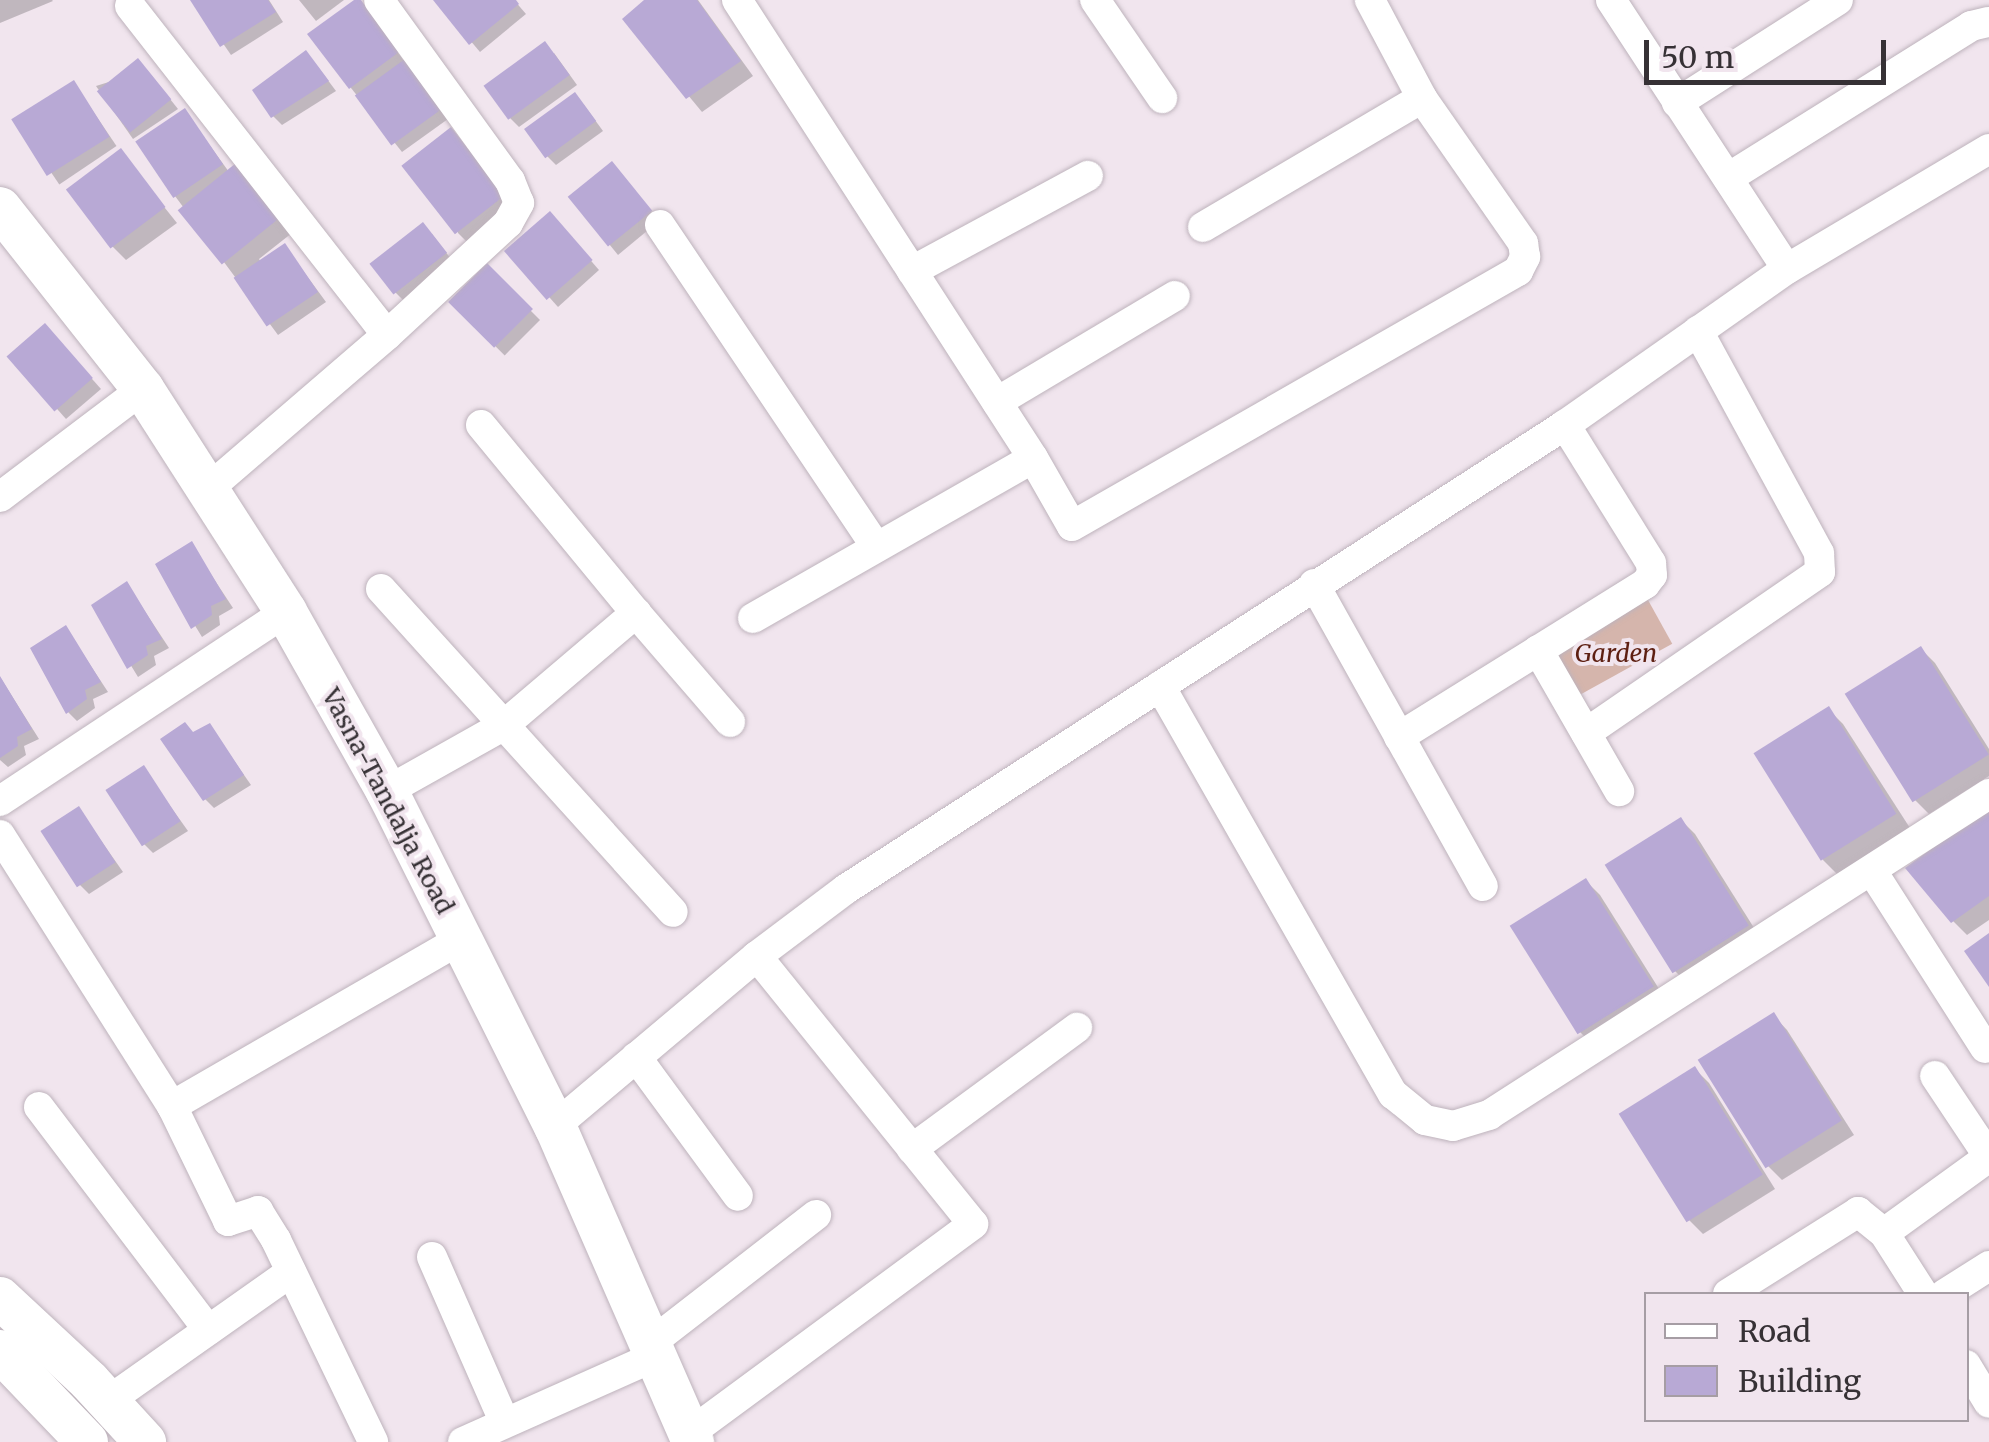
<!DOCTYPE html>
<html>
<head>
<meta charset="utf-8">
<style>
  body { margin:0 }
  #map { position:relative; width:1989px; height:1442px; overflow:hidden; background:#f1e5ee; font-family:Merriweather,serif }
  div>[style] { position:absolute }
  .green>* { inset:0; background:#d5b5ac; transform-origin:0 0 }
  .shadow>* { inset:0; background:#0003; transform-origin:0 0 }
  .building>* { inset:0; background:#b8a9d5; transform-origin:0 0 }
  .roads { filter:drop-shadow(0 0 2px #beb3bc) drop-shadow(0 0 2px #beb3bc) }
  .street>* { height:30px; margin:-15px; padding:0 15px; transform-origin:15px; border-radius:15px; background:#fff }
  .secondary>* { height:42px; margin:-21px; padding:0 21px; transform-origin:21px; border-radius:21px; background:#fff }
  span { translate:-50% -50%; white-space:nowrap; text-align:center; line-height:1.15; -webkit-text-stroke:8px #f1e5ee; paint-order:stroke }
  .park-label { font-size:25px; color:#5d1f11; font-style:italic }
  .street-label { font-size:25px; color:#363135 }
  .legend { position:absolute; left:1644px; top:1292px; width:325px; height:130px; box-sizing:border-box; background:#f1e5ee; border:2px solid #a69da4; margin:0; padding:12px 18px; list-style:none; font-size:30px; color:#363135 }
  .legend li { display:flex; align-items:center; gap:20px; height:50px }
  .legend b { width:50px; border:2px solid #a69da4 }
  .scale { position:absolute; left:1644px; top:40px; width:242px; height:45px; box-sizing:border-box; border:5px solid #363135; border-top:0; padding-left:12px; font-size:30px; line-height:35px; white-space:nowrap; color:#363135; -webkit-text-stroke:8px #f1e5ee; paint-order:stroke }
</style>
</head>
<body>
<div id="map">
  <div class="green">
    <i style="left:1648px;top:600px;width:50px;height:107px;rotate:61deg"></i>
  </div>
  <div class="shadow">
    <i style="clip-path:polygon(0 0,52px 0,53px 1px,0 23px)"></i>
    <i style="clip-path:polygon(193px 0,269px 0,283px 22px,231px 55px)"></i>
    <i style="clip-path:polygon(299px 0,344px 0,316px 21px)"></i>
    <i style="clip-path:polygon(358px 0,448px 119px,402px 152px,351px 88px)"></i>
    <i style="clip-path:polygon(436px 0,514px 0,526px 14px,480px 52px)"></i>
    <i style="clip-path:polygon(647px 0,698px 0,753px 76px,702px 112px,625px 19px)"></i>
    <i style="clip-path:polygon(554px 53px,577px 85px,519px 127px,510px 118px)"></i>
    <i style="clip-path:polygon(315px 63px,336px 91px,282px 125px,273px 116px)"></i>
    <i style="clip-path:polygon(147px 70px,178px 109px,133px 139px,96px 86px)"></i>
    <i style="left:74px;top:83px;width:76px;height:69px;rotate:56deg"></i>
    <i style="clip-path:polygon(584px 105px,603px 131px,556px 165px,547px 156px)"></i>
    <i style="clip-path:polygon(185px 111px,229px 172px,292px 233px,259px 259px,261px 262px,285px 246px,326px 302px,278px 335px,175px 196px)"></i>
    <i style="clip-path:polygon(451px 131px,517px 210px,472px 247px,458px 233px)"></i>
    <i style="clip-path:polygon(120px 152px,177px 223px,126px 260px,112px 246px)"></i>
    <i style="clip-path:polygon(621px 173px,659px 221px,618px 255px,571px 197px)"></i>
    <i style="clip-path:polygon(559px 224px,599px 270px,558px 307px,508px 251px)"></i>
    <i style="clip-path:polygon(432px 234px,454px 263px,404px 301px,395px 292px)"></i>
    <i style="left:487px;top:267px;width:75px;height:50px;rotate:45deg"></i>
    <i style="clip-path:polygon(54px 336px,101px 389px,66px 419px,11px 357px)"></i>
    <i style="clip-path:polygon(191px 544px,233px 608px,219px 616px,220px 625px,202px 637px,158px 565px)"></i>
    <i style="clip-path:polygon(127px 584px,169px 648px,154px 656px,156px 665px,138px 677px,94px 605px)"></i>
    <i style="clip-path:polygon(66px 628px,108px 692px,93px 699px,95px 708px,77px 721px,68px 712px)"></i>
    <i style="clip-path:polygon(1921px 649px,1935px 663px,1989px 749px,1989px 776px,1929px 814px,1915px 800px,1848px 695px)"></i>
    <i style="clip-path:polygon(0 677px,39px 739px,24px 746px,26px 755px,8px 767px,0 760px)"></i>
    <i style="clip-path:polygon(1829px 710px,1843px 724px,1910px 828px,1837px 874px,1823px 860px)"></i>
    <i style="clip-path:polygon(210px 726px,251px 785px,214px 808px,205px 799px,194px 735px)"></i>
    <i style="clip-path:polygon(143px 768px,188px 831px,153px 853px,144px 844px)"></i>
    <i style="clip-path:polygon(79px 809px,123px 872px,89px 894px,80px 885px)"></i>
    <i style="clip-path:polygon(1989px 810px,1989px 920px,1967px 935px,1953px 921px)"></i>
    <i style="clip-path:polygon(1681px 820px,1695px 834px,1761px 939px,1689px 985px,1675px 971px)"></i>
    <i style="clip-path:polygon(1586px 881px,1600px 895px,1666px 1000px,1594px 1046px,1580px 1032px,1514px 926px)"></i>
    <i style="clip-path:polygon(1773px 1015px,1787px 1030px,1854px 1135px,1782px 1180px,1768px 1166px)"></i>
    <i style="clip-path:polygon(1695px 1069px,1709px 1083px,1775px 1189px,1703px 1234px,1689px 1220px)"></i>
  </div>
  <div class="building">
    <i style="clip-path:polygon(190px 0,268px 0,276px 12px,220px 47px)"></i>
    <i style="clip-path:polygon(354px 0,361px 0,399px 52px,349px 89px,307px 34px)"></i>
    <i style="clip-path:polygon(433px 0,516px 0,519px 4px,469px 45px)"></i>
    <i style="clip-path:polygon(644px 0,697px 0,741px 61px,686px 99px,622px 19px)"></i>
    <i style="left:545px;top:41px;width:42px;height:76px;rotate:54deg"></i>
    <i style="clip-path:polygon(306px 50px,329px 81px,271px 118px,252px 90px)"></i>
    <i style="left:138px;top:58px;width:53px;height:53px;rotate:51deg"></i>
    <i style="left:405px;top:59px;width:62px;height:62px;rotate:54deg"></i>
    <i style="left:74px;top:80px;width:67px;height:74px;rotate:58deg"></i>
    <i style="left:575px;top:92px;width:36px;height:63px;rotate:54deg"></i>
    <i style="left:185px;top:108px;width:68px;height:60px;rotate:56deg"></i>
    <i style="left:451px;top:127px;width:87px;height:63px;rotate:52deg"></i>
    <i style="left:121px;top:148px;width:74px;height:69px;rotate:53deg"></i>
    <i style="left:612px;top:161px;width:64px;height:57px;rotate:51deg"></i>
    <i style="left:236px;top:163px;width:70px;height:75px;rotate:51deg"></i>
    <i style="left:550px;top:211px;width:65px;height:61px;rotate:49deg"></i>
    <i style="left:423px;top:222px;width:39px;height:68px;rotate:52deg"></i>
    <i style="left:285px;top:243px;width:59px;height:62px;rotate:56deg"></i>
    <i style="left:487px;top:263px;width:65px;height:55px;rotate:45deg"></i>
    <i style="left:45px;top:323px;width:73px;height:51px;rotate:49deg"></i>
    <i style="clip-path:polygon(192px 541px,226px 599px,211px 606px,212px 615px,191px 629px,155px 564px)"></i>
    <i style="clip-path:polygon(127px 581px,162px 639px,146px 646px,148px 655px,127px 669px,91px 605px)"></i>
    <i style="clip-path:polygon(66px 625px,101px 682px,85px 690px,87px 699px,66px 714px,30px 648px)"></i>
    <i style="left:1921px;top:646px;width:128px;height:90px;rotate:58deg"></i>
    <i style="clip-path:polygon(0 676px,32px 729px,17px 737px,18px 746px,0 758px)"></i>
    <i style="left:1829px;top:706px;width:127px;height:89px;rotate:58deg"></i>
    <i style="clip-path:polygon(185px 722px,193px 732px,210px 723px,244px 775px,203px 801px,160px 739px)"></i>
    <i style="left:144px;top:765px;width:67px;height:46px;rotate:57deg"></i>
    <i style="left:79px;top:806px;width:67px;height:46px;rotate:57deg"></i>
    <i style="clip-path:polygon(1989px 807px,1989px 896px,1951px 923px,1905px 868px)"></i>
    <i style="left:1681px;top:817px;width:128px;height:90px;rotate:58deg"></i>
    <i style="left:1586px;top:878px;width:128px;height:90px;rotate:58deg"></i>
    <i style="clip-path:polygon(1989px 933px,1989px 987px,1964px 951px)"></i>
    <i style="left:1774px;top:1012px;width:128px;height:90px;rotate:58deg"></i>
    <i style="left:1695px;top:1066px;width:128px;height:90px;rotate:58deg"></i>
  </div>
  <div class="roads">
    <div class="street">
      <i style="left:737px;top:0;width:545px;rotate:57.13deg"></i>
      <i style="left:1033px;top:458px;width:78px;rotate:60.2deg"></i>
      <i style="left:1072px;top:526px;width:514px;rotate:-29.76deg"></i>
      <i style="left:1518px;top:271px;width:16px;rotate:-63deg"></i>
      <i style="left:1525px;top:257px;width:14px;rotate:-98deg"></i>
      <i style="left:1523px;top:243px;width:177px;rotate:-124.9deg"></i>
      <i style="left:1422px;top:98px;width:111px;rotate:-118deg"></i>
      <i style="left:1095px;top:0;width:119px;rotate:55.6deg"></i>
      <i style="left:1611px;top:0;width:321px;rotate:56.8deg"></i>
      <i style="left:1787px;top:269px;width:235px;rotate:-30.7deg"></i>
      <i style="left:130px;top:6px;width:417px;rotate:52deg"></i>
      <i style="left:1677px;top:103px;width:191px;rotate:-32.6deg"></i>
      <i style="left:1728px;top:178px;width:287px;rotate:-32deg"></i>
      <i style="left:1971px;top:26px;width:18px;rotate:-13deg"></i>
      <i style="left:660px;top:225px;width:388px;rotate:56.1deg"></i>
      <i style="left:1203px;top:227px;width:254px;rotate:-30.5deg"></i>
      <i style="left:912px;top:271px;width:200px;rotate:-28.4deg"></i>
      <i style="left:997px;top:402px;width:207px;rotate:-30.8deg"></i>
      <i style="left:481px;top:425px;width:244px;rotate:50.5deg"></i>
      <i style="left:208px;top:489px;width:236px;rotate:-40.7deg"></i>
      <i style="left:387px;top:335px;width:165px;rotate:-42.8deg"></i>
      <i style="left:508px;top:223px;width:23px;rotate:-61deg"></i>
      <i style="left:519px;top:203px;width:24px;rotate:-112deg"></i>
      <i style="left:510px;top:181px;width:223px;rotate:-125.9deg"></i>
      <i style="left:0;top:497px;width:179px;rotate:-37.1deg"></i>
      <i style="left:1314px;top:584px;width:346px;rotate:60.8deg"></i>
      <i style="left:381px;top:589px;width:435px;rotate:47.9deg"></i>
      <i style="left:753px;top:618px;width:322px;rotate:-29.7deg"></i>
      <i style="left:1538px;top:650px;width:163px;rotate:60.1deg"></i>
      <i style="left:1160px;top:686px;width:470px;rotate:60.3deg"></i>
      <i style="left:1393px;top:1094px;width:41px;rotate:39.1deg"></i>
      <i style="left:1425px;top:1120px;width:29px;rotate:12deg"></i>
      <i style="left:1453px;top:1126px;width:38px;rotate:-17deg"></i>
      <i style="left:1489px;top:1115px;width:594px;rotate:-32.7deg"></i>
      <i style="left:1586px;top:733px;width:284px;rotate:-34.5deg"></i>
      <i style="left:1820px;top:572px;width:19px;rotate:-93deg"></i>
      <i style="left:1819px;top:553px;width:253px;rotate:-118.6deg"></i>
      <i style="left:1399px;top:737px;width:290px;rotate:-31.9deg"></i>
      <i style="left:1645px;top:584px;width:11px;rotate:-52deg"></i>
      <i style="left:1652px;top:575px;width:12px;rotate:-95deg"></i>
      <i style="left:1651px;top:563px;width:163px;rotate:-121.9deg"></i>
      <i style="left:387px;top:791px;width:133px;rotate:-29.3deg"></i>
      <i style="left:503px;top:726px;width:175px;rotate:-40.4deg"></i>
      <i style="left:636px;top:613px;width:144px;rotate:49.2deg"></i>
      <i style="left:0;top:801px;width:343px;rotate:-33.5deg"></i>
      <i style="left:0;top:835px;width:321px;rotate:57.6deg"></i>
      <i style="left:172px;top:1106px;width:128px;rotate:64deg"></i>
      <i style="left:228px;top:1221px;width:32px;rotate:-18deg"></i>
      <i style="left:258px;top:1211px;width:34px;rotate:58deg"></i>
      <i style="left:276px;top:1240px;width:224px;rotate:64.3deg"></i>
      <i style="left:1872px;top:871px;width:210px;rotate:57.4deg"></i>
      <i style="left:636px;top:1057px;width:172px;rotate:53.7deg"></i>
      <i style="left:1935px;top:1076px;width:97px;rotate:56.3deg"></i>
      <i style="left:172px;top:1106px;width:334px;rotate:-30deg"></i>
      <i style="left:39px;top:1107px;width:280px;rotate:52.8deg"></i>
      <i style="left:555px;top:1126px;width:264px;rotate:-40.1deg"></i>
      <i style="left:757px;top:956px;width:111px;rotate:-37deg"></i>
      <i style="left:846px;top:889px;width:856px;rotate:-32.84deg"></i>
      <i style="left:1565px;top:425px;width:271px;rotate:-35.1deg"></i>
      <i style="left:912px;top:1149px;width:205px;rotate:-36.3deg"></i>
      <i style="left:1884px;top:1233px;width:72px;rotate:57.4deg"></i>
      <i style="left:432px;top:1257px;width:181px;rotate:66.3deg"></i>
      <i style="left:1728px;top:1294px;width:154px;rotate:-32.2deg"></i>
      <i style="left:1858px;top:1212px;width:33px;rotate:39deg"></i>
      <i style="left:1884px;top:1233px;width:130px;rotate:-35.9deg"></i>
      <i style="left:1945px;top:1294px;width:52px;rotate:-32.5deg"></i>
      <i style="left:651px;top:1343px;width:209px;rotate:-37.8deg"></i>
      <i style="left:1966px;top:1365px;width:44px;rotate:58.8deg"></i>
      <i style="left:108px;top:1401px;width:224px;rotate:-35.2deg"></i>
      <i style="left:690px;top:1433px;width:352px;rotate:-36.4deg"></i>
      <i style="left:973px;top:1224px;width:344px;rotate:-128.9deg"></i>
      <i style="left:463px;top:1442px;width:211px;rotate:-24deg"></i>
    </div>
    <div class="secondary">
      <i style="left:0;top:208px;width:231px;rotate:51.7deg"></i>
      <i style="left:143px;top:389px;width:265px;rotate:57.3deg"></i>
      <i style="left:286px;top:612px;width:206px;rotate:60.6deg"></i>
      <i style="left:387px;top:791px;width:375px;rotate:63.4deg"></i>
      <i style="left:555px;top:1126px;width:345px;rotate:66.4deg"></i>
      <i style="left:0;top:1298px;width:122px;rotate:43deg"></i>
      <i style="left:89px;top:1381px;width:83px;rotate:47.4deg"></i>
      <i style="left:0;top:1351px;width:126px;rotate:46.3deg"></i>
    </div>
  </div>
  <div class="park-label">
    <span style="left:1616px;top:653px">Garden</span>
  </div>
  <div class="street-label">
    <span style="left:388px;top:801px;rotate:62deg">Vasna-Tandalja Road</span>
  </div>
  <ul class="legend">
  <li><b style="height:12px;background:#fff"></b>Road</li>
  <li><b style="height:28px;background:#b8a9d5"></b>Building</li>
  </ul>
  <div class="scale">50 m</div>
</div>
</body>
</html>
